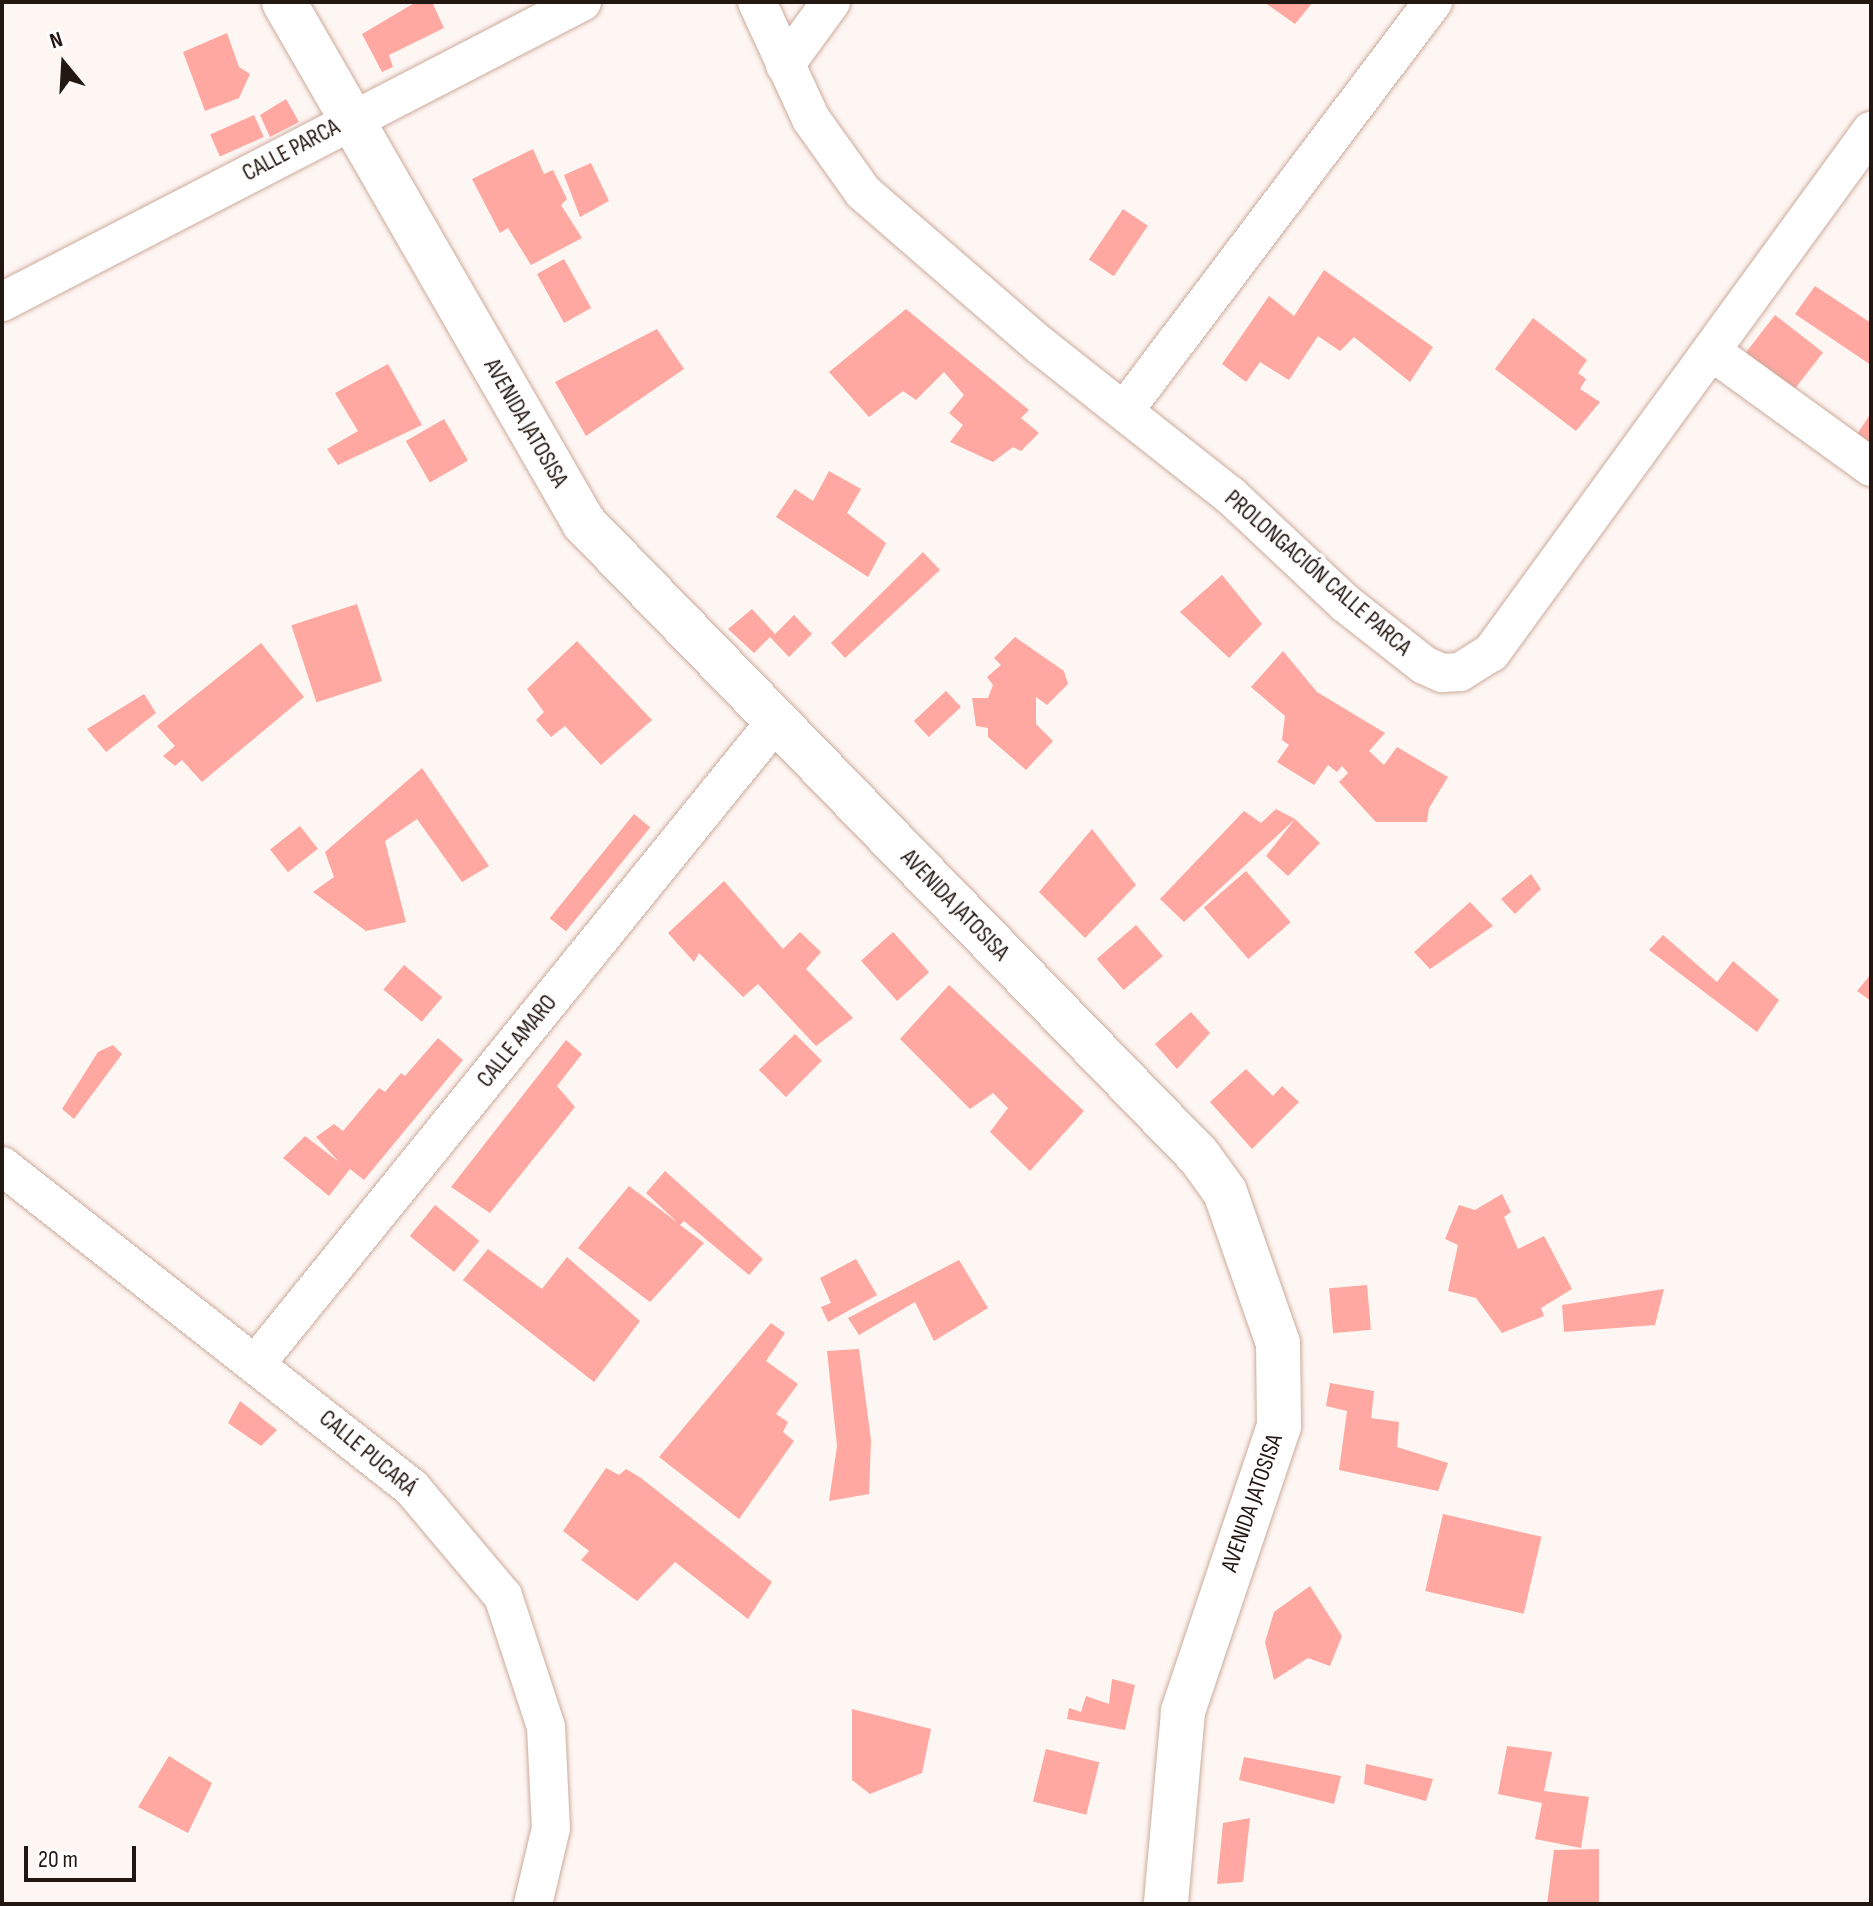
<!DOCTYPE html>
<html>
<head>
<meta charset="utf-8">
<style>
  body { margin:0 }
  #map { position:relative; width:1873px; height:1906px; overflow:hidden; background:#fef6f3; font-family:"Sofia Sans Condensed",sans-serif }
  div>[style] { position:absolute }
  .building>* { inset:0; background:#ffa8a2; transform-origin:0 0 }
  .roads { filter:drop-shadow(0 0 2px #ccab9b) drop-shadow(0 0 2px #ccab9b) }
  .minor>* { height:38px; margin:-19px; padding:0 19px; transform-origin:19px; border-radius:19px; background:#fff }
  .tertiary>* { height:44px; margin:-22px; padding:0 22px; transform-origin:22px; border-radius:22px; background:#fff }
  span { translate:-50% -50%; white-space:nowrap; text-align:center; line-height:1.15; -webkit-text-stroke:8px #fff; paint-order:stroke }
  .street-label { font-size:24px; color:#231711 }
  .frame { position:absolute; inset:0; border:4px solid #231711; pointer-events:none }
  .north { position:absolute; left:24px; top:24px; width:80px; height:80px; -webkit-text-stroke:6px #fff; paint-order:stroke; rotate:342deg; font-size:22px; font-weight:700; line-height:32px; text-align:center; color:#231711 }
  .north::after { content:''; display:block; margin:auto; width:28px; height:36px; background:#231711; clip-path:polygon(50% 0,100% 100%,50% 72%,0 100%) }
  .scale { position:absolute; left:24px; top:1846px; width:112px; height:36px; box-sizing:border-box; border:4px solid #231711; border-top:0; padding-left:10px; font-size:24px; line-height:28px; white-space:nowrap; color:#231711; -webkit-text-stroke:6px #fff; paint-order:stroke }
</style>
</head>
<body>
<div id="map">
  <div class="building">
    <i style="clip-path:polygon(416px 2px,432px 2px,444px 28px,389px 55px,393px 67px,382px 72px,362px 34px)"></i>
    <i style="clip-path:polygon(1264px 2px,1313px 2px,1295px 24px)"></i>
    <i style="clip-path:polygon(227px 33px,239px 67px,250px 74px,239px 98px,205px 111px,183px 52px)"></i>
    <i style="clip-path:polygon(286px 99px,299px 122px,270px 137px,260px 115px)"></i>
    <i style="left:254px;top:115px;width:24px;height:48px;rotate:66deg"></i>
    <i style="clip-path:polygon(533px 149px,544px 174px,553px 170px,567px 199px,561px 205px,582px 238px,531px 265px,508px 228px,500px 233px,472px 179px)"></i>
    <i style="clip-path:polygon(591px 163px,609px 201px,580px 217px,564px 175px)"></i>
    <i style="left:1123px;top:209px;width:30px;height:61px;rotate:34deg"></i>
    <i style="left:564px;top:259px;width:56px;height:31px;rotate:61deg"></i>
    <i style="clip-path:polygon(1324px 270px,1433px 347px,1410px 382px,1354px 337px,1340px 351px,1318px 336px,1289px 380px,1260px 362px,1246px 382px,1222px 364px,1269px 296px,1294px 316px)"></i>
    <i style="clip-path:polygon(1815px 286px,1871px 323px,1871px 365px,1795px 314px)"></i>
    <i style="clip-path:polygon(906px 309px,1029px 410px,1021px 418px,1039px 433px,1021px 451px,1013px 447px,993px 462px,950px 442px,963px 425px,949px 413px,964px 395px,944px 372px,916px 400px,903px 391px,869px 417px,829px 372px)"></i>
    <i style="left:1775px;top:315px;width:61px;height:56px;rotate:38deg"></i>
    <i style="clip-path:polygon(1533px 318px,1587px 360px,1578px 373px,1586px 379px,1580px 389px,1600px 402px,1576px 431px,1495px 369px)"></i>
    <i style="clip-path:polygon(657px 329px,684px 369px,586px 436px,555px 382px)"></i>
    <i style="clip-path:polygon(388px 364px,422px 425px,338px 465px,327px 449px,358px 431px,335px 393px)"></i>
    <i style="clip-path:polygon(1871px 413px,1871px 447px,1856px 436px)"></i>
    <i style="left:444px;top:419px;width:48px;height:44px;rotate:60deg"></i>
    <i style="clip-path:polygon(829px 471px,861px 489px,847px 513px,886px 543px,868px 577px,776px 517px,795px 489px,813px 501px)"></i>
    <i style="clip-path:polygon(923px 552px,940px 570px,845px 658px,831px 643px)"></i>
    <i style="clip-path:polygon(1222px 575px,1262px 624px,1229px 658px,1180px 612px)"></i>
    <i style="left:357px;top:604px;width:81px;height:69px;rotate:72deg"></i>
    <i style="clip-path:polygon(752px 609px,775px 634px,794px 615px,812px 634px,789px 657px,770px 637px,754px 653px,728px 629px)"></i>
    <i style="clip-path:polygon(1015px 637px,1064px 671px,1068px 684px,1047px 705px,1036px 697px,1036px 724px,1053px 741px,1026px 770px,988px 737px,988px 728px,976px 726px,972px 698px,988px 698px,993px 685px,987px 677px,1001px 665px,994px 658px)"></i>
    <i style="clip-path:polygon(577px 641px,652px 720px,601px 765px,565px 726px,551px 737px,536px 720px,544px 712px,527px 689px)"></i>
    <i style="clip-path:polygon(261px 643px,304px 697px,202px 782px,182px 760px,175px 766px,163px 756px,175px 746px,157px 726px)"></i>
    <i style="clip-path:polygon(1283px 651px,1317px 692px,1385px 733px,1369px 751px,1384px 765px,1397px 747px,1448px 777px,1429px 808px,1427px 822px,1376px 822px,1339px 782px,1348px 773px,1342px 766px,1337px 772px,1328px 765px,1314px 785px,1277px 762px,1289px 745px,1282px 740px,1285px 716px,1251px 687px)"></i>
    <i style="left:946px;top:691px;width:22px;height:44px;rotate:47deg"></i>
    <i style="clip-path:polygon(144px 694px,156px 713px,106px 752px,87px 729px)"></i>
    <i style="clip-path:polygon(422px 768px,489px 866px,462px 882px,417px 819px,385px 841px,406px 922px,366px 931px,313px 892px,334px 877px,325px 852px)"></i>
    <i style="clip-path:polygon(1276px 809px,1295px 819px,1320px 843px,1288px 876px,1266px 856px,1295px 819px,1184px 922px,1160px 899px,1244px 811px,1261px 823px)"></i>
    <i style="left:634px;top:814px;width:21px;height:134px;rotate:39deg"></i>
    <i style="left:300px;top:826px;width:29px;height:38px;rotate:52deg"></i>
    <i style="clip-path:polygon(1092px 829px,1136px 885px,1085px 938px,1039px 892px)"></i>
    <i style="left:1246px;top:871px;width:68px;height:56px;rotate:49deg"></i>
    <i style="clip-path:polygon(1531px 874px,1541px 889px,1515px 914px,1501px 899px)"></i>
    <i style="clip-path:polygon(724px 881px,783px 949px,800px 932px,821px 952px,806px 969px,853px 1018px,816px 1046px,758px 984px,743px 997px,699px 953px,694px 962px,668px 933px)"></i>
    <i style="clip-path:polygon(1470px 902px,1493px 926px,1430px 969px,1414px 952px)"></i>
    <i style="left:1136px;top:925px;width:41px;height:52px;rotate:49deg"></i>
    <i style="left:893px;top:932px;width:54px;height:43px;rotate:48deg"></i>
    <i style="clip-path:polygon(1663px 935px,1717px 982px,1733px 961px,1779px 1000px,1757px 1032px,1649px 950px)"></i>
    <i style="left:404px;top:965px;width:50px;height:32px;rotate:40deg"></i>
    <i style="clip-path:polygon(1871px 974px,1871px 1001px,1857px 991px)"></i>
    <i style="clip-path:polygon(949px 985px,1084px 1111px,1030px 1171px,990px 1132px,1008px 1108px,993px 1093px,970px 1109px,900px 1039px)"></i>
    <i style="clip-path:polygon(1191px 1012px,1210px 1033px,1177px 1069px,1155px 1044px)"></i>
    <i style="left:795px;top:1034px;width:38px;height:51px;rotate:45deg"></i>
    <i style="clip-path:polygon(438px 1038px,463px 1060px,364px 1180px,350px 1169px,329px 1196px,283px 1158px,305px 1136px,339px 1162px,316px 1137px,334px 1124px,343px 1131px,379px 1088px,385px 1092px,401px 1073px,405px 1076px)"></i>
    <i style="clip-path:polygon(566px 1040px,582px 1054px,557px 1086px,575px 1107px,490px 1213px,451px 1187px)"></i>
    <i style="clip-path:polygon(113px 1045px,122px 1054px,74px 1119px,62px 1109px,98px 1052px)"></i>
    <i style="clip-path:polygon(1246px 1069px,1273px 1096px,1282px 1086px,1299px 1102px,1252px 1149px,1210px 1102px)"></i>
    <i style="clip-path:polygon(665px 1171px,763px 1259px,749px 1275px,684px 1221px,680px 1225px,704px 1243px,650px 1302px,578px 1248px,629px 1186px,678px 1223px,646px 1193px)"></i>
    <i style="clip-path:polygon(1502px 1194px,1511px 1212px,1504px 1217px,1518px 1249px,1544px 1236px,1572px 1289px,1541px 1308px,1544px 1316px,1502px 1333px,1476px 1298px,1448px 1291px,1458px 1245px,1445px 1239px,1459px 1205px,1475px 1210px)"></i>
    <i style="left:435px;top:1205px;width:57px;height:40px;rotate:39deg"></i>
    <i style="clip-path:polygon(488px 1249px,542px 1289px,567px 1257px,640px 1321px,594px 1382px,463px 1280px)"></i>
    <i style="clip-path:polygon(856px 1259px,877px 1295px,828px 1322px,821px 1307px,831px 1303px,820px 1278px)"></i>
    <i style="clip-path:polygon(959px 1260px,988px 1308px,934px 1341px,915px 1302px,859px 1335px,848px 1318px)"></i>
    <i style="left:1367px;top:1285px;width:45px;height:38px;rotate:85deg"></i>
    <i style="clip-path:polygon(1664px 1289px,1655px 1325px,1564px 1332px,1562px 1305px)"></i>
    <i style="clip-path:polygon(771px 1323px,785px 1333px,766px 1361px,798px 1384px,776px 1414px,788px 1422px,783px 1432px,794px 1441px,739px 1519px,659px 1457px)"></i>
    <i style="clip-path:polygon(859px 1349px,871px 1440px,869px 1494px,829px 1501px,837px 1446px,827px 1351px)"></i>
    <i style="clip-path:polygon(1330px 1383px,1374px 1391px,1371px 1418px,1399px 1422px,1397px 1447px,1448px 1463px,1438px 1491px,1339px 1470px,1347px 1411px,1326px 1406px)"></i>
    <i style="clip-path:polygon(240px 1401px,277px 1430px,261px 1446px,228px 1423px)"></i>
    <i style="clip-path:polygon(606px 1468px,619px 1475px,626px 1469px,641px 1478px,772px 1582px,748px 1619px,675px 1562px,637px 1601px,581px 1560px,589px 1551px,563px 1531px)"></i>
    <i style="left:1443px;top:1514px;width:101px;height:79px;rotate:13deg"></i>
    <i style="clip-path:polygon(1310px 1586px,1342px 1636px,1330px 1666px,1308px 1658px,1274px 1680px,1265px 1642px,1274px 1612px)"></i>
    <i style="clip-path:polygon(1112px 1679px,1135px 1685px,1125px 1730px,1067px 1719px,1069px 1708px,1081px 1712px,1086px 1696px,1109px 1704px)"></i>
    <i style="clip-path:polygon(852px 1709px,931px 1729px,922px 1773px,870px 1794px,852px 1780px)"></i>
    <i style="clip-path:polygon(1507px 1746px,1552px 1752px,1544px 1791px,1589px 1797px,1581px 1848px,1535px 1839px,1542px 1803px,1498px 1794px)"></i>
    <i style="left:1046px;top:1749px;width:55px;height:54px;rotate:14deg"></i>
    <i style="clip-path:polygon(169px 1756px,212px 1783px,188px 1833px,138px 1807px)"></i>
    <i style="clip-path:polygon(1244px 1757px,1341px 1776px,1334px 1804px,1239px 1780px)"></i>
    <i style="clip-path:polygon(1366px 1764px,1433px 1779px,1426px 1801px,1364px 1784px)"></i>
    <i style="clip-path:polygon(1250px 1818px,1243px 1882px,1217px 1884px,1223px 1823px)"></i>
    <i style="clip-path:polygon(1599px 1849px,1599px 1904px,1547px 1904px,1554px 1850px)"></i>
  </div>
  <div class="roads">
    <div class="minor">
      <i style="left:757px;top:2px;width:129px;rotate:65.2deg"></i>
      <i style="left:811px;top:119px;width:90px;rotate:54.5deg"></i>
      <i style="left:863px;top:192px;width:235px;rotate:40.9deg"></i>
      <i style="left:1041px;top:346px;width:241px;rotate:38.3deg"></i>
      <i style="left:1230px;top:495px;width:158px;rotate:43.2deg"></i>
      <i style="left:1345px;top:603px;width:100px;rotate:38.1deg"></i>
      <i style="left:1424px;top:665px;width:20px;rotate:24deg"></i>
      <i style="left:1442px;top:673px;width:18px;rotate:-3deg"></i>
      <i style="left:1460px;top:672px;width:36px;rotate:-32deg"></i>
      <i style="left:1491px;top:653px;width:646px;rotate:-53.95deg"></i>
      <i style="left:785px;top:65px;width:78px;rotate:-53.9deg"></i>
      <i style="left:2px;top:302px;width:653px;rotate:-27.35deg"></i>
      <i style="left:1711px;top:351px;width:198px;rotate:35.9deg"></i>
      <i style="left:1124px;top:411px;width:513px;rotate:-52.93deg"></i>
      <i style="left:2px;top:1166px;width:521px;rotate:38.14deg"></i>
      <i style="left:412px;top:1488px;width:141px;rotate:49.9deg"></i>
      <i style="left:503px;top:1596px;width:138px;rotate:71.8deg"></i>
      <i style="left:546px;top:1727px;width:101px;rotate:87.2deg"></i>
      <i style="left:551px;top:1828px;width:78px;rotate:103.3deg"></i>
      <i style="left:258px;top:1361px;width:823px;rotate:-51.01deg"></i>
    </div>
    <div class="tertiary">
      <i style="left:284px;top:2px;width:601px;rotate:60.07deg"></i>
      <i style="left:584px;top:523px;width:883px;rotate:45.83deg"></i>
      <i style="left:1199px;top:1156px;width:44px;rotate:54.2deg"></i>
      <i style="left:1225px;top:1192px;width:160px;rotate:70.7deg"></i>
      <i style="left:1278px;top:1343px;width:83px;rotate:89.3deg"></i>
      <i style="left:1279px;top:1426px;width:302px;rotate:108.6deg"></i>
      <i style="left:1183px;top:1712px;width:193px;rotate:95.1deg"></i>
    </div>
  </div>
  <div class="street-label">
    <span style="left:291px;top:150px;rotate:-28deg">CALLE PARCA</span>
    <span style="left:526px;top:423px;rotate:60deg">AVENIDA JATOSISA</span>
    <span style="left:1318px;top:573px;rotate:41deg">PROLONGACIÓN CALLE PARCA</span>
    <span style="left:955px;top:905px;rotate:46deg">AVENIDA JATOSISA</span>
    <span style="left:517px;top:1041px;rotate:-51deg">CALLE AMARO</span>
    <span style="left:368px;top:1453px;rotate:40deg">CALLE PUCARÁ</span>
    <span style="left:1252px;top:1503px;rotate:-71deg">AVENIDA JATOSISA</span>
  </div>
  <div class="frame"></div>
  <div class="north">N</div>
  <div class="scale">20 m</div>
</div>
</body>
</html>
